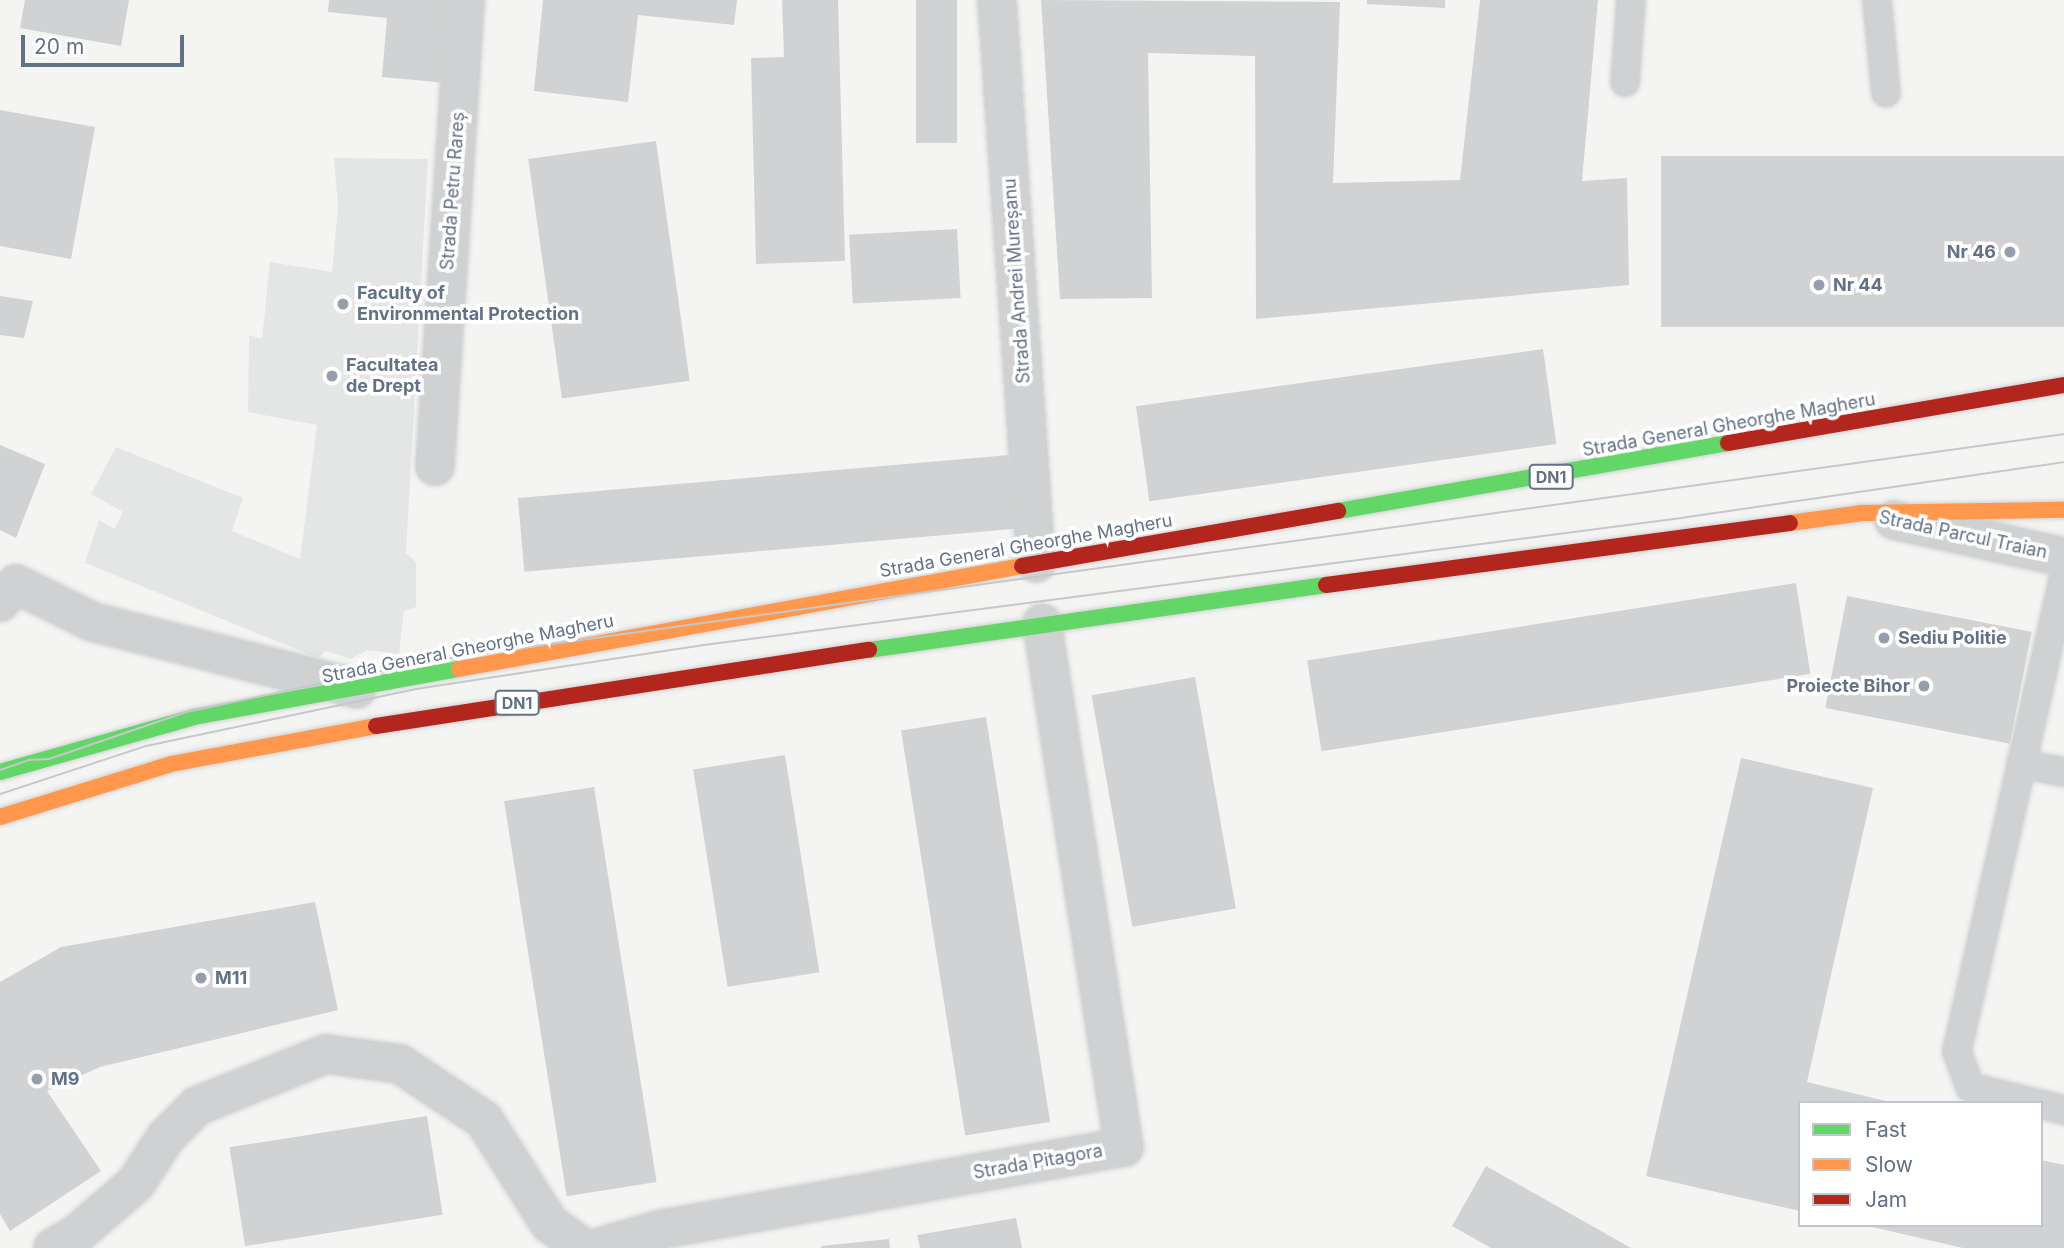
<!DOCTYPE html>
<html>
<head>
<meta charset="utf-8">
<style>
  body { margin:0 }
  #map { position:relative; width:2064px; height:1248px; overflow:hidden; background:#f4f5f3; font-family:Inter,sans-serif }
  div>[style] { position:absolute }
  .built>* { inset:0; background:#e4e6e5 }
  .building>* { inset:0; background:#d1d2d3; transform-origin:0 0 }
  .roads { filter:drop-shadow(0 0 2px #d0d2d2) drop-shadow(0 0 2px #d0d2d2) }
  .lane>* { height:28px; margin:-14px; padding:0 14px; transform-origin:14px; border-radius:14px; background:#d0d1d2 }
  .street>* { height:38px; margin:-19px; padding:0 19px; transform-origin:19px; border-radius:19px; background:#d0d1d2 }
  .fast>* { height:16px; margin:-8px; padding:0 8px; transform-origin:8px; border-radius:8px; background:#63d668 }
  .slow>* { height:16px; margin:-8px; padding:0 8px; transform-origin:8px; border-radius:8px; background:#ff974d }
  .jam>* { height:16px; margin:-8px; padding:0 8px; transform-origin:8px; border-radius:8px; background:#b3261e }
  .tram>* { height:2px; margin:-1px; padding:0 1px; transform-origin:1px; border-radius:1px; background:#c6c7c8 }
  .dots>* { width:19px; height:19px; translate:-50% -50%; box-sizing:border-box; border:4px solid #fff; border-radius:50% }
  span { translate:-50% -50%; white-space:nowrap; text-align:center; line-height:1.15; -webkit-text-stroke:7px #fff; paint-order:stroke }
  .shield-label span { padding:2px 5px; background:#fff; border:2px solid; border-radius:5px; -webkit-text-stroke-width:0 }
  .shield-label { font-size:16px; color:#627186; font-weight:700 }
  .street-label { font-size:18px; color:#627186 }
  .poi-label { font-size:18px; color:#627186; font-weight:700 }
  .right { translate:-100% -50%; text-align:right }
  .left { translate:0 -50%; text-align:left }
  .legend { position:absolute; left:1798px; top:1101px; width:245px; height:126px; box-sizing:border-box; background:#fff; border:2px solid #c0c6cf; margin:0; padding:9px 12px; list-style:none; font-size:21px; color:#627186 }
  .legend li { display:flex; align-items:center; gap:14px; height:35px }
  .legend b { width:35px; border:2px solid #c0c6cf }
  .scale { position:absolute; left:21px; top:35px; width:163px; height:32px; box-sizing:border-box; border:4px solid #627186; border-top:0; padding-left:9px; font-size:21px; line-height:24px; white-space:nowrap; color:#627186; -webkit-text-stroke:5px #fff; paint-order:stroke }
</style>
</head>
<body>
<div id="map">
  <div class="built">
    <i style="clip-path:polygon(334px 158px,428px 159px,406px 553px,416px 562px,416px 607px,404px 611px,399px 654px,368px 650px,351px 659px,326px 651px,318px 658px,85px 563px,99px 520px,114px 529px,123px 512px,91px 494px,116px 447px,243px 498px,232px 531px,300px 559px,317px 425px,248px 412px,249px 335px,262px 339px,270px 262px,332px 272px,338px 207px)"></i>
  </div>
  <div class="building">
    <i style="clip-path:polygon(25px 0,129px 0,121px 46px,20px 28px)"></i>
    <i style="clip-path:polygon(329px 0,454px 0,447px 83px,382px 77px,387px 18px,328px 12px)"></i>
    <i style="clip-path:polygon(543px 0,737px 0,734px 25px,638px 15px,628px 102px,534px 91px)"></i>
    <i style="clip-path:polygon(782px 0,838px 0,845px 261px,756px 264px,751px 58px,784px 57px)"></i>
    <i style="left:916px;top:0;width:41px;height:143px"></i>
    <i style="clip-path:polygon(1041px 0,1340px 2px,1333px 183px,1460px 180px,1480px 0,1598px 0,1582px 181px,1627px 178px,1629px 285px,1256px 319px,1255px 56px,1148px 53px,1152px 298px,1060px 299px)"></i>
    <i style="clip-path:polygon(1367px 0,1445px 0,1445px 8px,1367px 4px)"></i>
    <i style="clip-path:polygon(0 110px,95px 127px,71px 259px,0 246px)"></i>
    <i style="left:656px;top:141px;width:242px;height:129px;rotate:82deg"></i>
    <i style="left:2064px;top:156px;width:171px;height:403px;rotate:90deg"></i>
    <i style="left:957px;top:229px;width:69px;height:108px;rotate:87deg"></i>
    <i style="clip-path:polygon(0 296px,33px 301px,24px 338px,0 335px)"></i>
    <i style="left:1543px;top:349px;width:96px;height:411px;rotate:82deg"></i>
    <i style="clip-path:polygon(0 445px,45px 464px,16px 538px,0 530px)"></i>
    <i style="left:1009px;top:455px;width:74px;height:493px;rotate:85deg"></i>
    <i style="left:1796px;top:583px;width:92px;height:495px;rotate:81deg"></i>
    <i style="left:1847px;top:596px;width:188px;height:114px;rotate:11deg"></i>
    <i style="left:1195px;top:677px;width:235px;height:105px;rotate:80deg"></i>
    <i style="left:986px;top:717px;width:410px;height:86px;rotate:81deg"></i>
    <i style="left:785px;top:755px;width:220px;height:93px;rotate:81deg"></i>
    <i style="clip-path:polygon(1741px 758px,1873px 788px,1807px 1082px,1894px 1103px,1800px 1103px,1800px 1211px,1646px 1176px)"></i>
    <i style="left:594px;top:787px;width:400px;height:91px;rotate:81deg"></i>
    <i style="clip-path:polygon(315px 902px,338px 1010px,100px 1067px,47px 1091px,101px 1171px,10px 1231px,0 1214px,0 982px,61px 947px)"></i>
    <i style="left:427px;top:1116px;width:100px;height:200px;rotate:81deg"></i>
    <i style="clip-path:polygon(2041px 1160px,2064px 1165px,2064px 1248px,1963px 1248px,1868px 1226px,2041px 1225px)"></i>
    <i style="clip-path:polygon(1486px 1166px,1631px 1248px,1491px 1248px,1452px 1226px)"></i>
    <i style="clip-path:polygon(1016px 1218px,1022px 1248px,920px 1248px,917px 1235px)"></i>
    <i style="clip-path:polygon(889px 1239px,890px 1248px,821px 1248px,821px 1246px)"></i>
  </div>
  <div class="roads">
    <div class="lane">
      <i style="left:1877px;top:0;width:93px;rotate:84.5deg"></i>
      <i style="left:1625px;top:82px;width:82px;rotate:-85.8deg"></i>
      <i style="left:2021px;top:764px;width:44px;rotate:10.5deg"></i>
      <i style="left:2035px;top:1103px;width:67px;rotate:-166.2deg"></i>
      <i style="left:1970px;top:1087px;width:38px;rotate:-110deg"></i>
      <i style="left:1957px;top:1051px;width:487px;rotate:-77.3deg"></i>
      <i style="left:2041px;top:1104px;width:24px;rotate:15deg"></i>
    </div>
    <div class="street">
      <i style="left:997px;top:0;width:564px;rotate:86.04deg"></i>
      <i style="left:435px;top:466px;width:467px;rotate:-86.3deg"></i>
      <i style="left:1894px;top:520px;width:174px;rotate:12.3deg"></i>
      <i style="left:0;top:602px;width:24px;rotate:-48deg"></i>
      <i style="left:16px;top:584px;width:86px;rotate:26.3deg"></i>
      <i style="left:93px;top:622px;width:272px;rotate:14.2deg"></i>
      <i style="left:53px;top:1248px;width:28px;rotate:-30deg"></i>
      <i style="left:77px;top:1234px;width:78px;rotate:-40.8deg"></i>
      <i style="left:136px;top:1183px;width:55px;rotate:-56.9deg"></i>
      <i style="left:166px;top:1137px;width:44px;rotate:-45deg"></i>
      <i style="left:197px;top:1106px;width:139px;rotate:-22deg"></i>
      <i style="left:326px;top:1054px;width:75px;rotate:7.7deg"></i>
      <i style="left:400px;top:1064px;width:101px;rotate:33.7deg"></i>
      <i style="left:484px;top:1120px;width:122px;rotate:57.7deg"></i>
      <i style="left:549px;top:1223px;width:42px;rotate:36.3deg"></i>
      <i style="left:597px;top:1248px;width:69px;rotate:-16.1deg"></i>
      <i style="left:663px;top:1229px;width:468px;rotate:-10.1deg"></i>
      <i style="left:1124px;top:1147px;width:530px;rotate:-98.89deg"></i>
    </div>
    <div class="fast">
      <i style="left:1338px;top:511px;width:396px;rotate:-9.9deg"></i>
      <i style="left:869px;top:650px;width:462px;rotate:-8.1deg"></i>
      <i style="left:0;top:772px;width:202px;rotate:-15.8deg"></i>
      <i style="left:194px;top:717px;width:269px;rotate:-10.3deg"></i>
    </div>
    <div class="slow">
      <i style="left:1790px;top:523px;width:73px;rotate:-7.9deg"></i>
      <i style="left:1862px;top:513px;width:202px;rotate:-0.9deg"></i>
      <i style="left:459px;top:669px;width:572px;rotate:-10.37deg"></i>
      <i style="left:0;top:817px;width:179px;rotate:-17.2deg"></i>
      <i style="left:171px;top:764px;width:208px;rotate:-10.5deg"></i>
    </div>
    <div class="jam">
      <i style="left:1728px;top:443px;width:341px;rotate:-9.8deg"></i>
      <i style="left:1022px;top:566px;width:321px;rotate:-9.9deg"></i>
      <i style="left:1326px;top:585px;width:468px;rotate:-7.6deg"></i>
      <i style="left:376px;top:726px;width:499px;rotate:-8.8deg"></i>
    </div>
  </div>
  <div class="tram">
    <i style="left:0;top:770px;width:31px;rotate:-19deg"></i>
    <i style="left:29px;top:760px;width:20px;rotate:-3deg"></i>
    <i style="left:49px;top:759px;width:145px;rotate:-18.9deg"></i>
    <i style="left:186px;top:712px;width:248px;rotate:-11.9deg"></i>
    <i style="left:429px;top:661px;width:1651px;rotate:-7.9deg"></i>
    <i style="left:0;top:794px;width:154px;rotate:-18.2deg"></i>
    <i style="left:146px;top:746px;width:276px;rotate:-11.9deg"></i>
    <i style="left:416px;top:689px;width:291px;rotate:-8.7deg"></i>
    <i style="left:704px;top:645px;width:978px;rotate:-7.4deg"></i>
    <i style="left:1674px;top:519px;width:394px;rotate:-8.3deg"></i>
  </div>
  <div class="dots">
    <i style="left:2010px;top:252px;background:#959fac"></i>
    <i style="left:1819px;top:285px;background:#959fac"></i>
    <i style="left:343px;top:304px;background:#959fac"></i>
    <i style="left:332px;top:376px;background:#959fac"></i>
    <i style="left:1884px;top:638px;background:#959fac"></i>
    <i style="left:1924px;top:686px;background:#959fac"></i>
    <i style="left:201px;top:978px;background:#959fac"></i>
    <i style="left:37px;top:1079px;background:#959fac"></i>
  </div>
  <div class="shield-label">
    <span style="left:1551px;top:477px">DN1</span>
    <span style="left:517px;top:703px">DN1</span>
  </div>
  <div class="street-label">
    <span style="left:453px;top:191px;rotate:-86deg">Strada Petru Rareș</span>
    <span style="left:1017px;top:281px;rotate:-94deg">Strada Andrei Mureșanu</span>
    <span style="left:1729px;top:425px;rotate:-10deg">Strada General Gheorghe Magheru</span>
    <span style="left:1963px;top:535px;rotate:12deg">Strada Parcul Traian</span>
    <span style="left:1026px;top:546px;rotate:-10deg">Strada General Gheorghe Magheru</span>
    <span style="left:468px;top:649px;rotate:-11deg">Strada General Gheorghe Magheru</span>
    <span style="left:1038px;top:1162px;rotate:-10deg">Strada Pitagora</span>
  </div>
  <div class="poi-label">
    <span class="right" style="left:1996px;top:252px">Nr 46</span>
    <span class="left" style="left:1833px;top:285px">Nr 44</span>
    <span class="left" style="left:357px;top:304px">Faculty of<br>Environmental Protection</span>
    <span class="left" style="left:346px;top:376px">Facultatea<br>de Drept</span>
    <span class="left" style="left:1898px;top:638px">Sediu Politie</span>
    <span class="right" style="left:1910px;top:686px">Proiecte Bihor</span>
    <span class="left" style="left:215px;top:978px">M11</span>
    <span class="left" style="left:51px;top:1079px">M9</span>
  </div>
  <ul class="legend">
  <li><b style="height:9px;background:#63d668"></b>Fast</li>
  <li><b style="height:9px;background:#ff974d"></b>Slow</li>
  <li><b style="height:9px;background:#b3261e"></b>Jam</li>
  </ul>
  <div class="scale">20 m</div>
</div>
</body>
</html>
